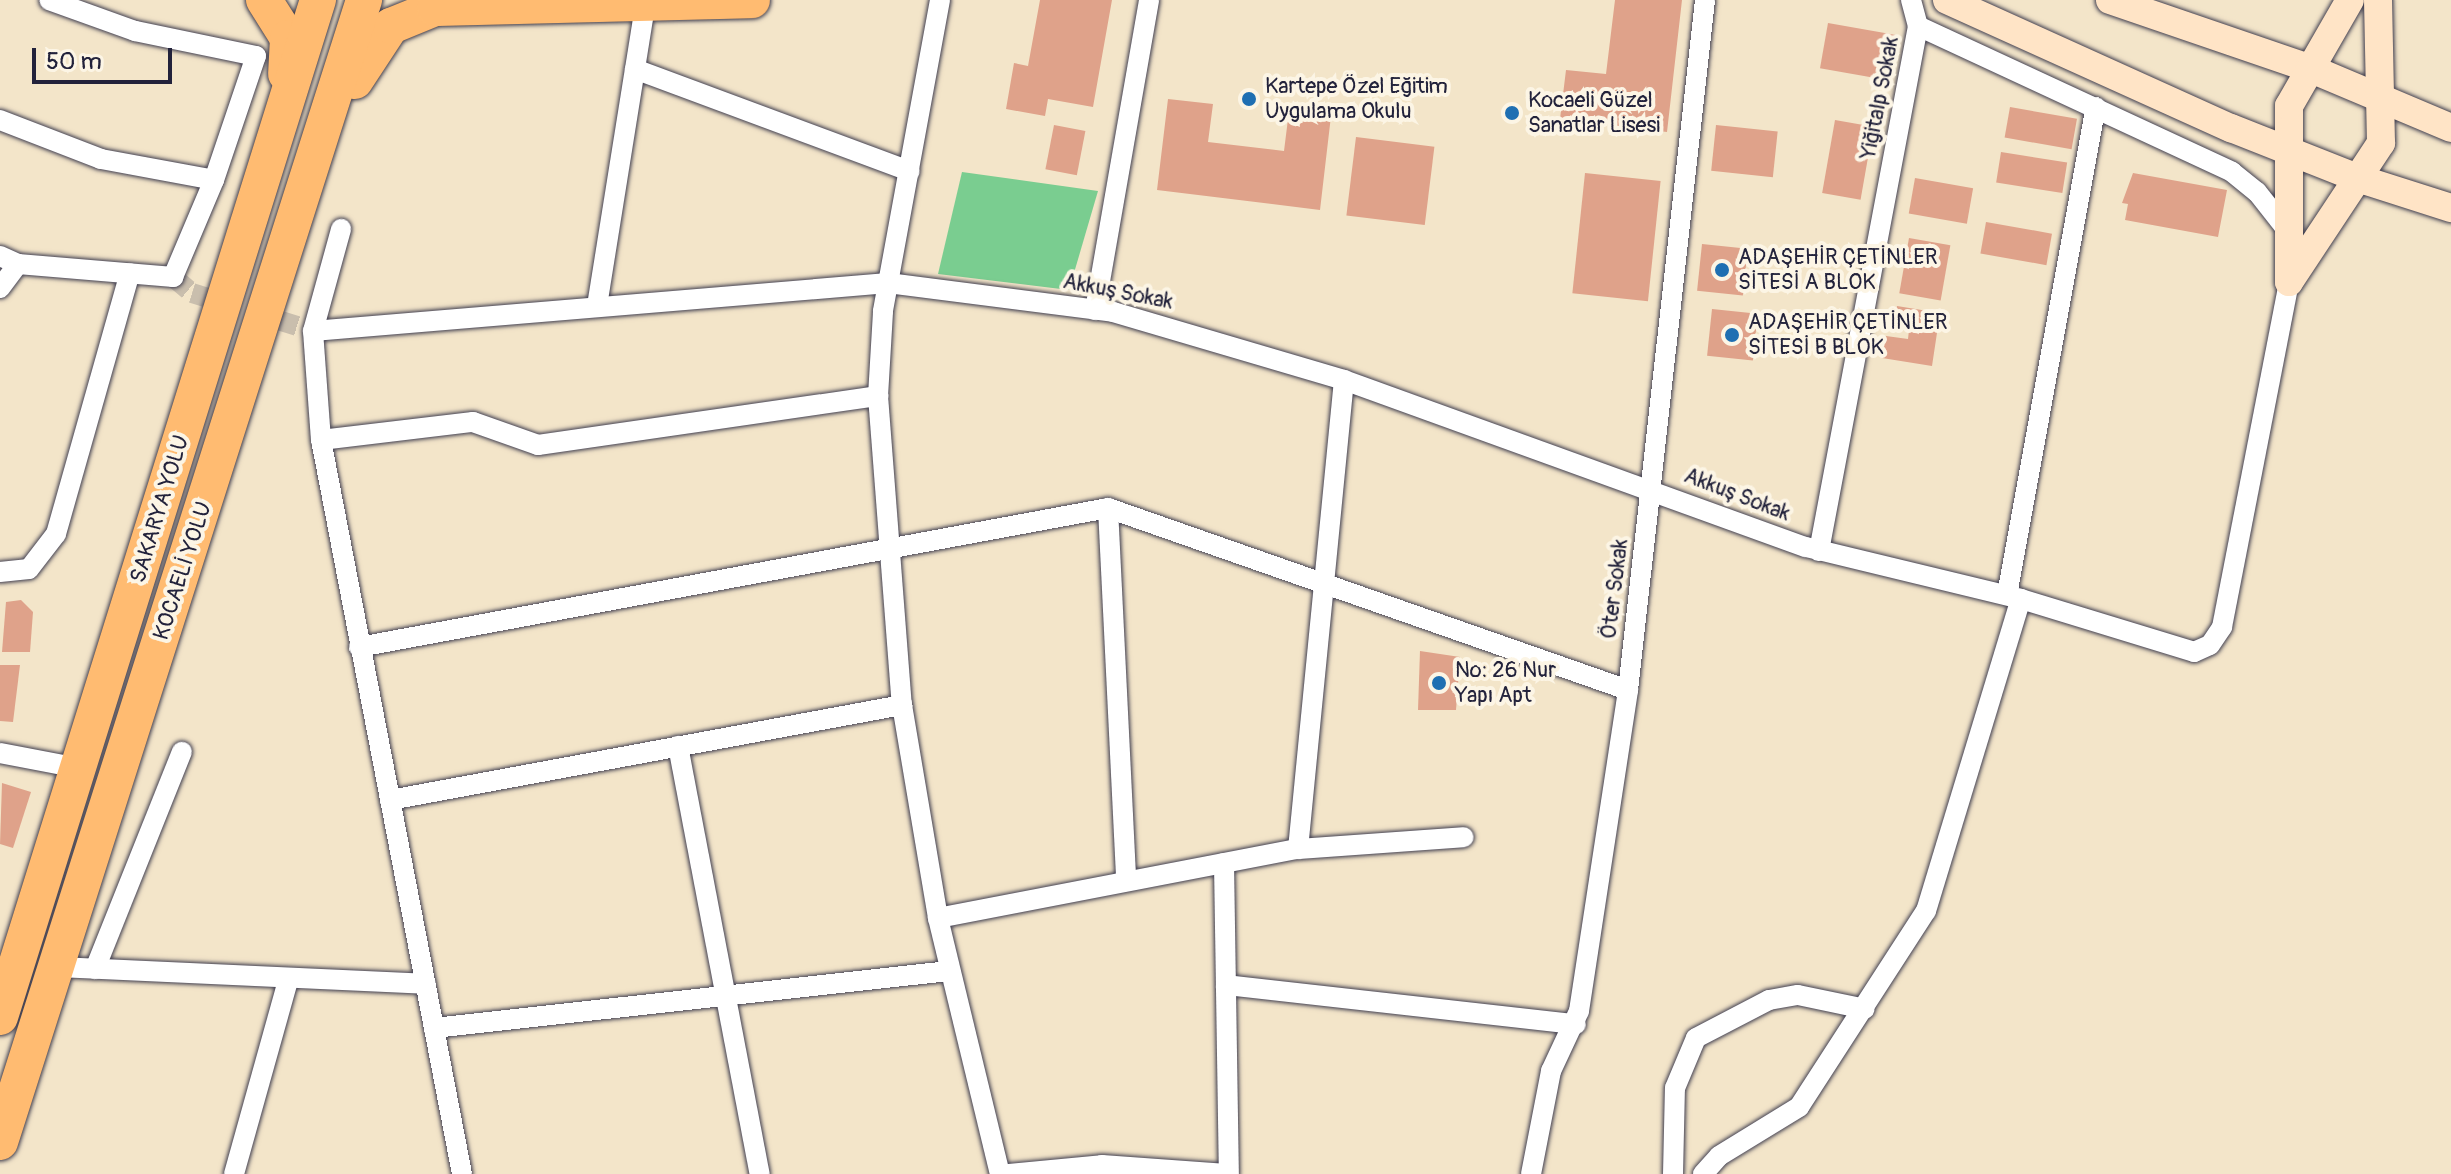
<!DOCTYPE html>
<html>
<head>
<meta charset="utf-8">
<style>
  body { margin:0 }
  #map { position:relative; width:2451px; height:1174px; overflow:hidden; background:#f3e5c9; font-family:Pangolin,sans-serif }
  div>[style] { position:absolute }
  .green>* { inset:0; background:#7acd90 }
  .building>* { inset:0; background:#dfa28a; transform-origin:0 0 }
  .street-tunnel>* { height:20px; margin-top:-10px; transform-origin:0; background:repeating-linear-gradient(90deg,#c9bead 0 20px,transparent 0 30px) }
  .roads { filter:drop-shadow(0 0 2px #413f50) drop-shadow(0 0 2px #413f50) }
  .street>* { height:20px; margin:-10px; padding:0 10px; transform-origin:10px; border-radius:10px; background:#fff }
  .secondary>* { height:28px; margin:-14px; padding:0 14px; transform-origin:14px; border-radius:14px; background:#ffe4c6 }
  .highway>* { height:36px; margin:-18px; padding:0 18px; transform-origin:18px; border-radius:18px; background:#ffbb71 }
  .dots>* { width:22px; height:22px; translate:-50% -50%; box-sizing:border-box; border:4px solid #fcf5e5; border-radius:50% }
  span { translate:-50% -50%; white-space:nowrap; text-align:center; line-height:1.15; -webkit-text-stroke:8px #fcf5e5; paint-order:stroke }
  .poi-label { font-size:22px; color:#22223b }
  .left { translate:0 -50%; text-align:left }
  .street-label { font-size:22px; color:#22223b }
  .scale { position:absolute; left:32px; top:48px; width:140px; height:36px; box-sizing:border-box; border:4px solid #22223b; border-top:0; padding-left:10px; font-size:24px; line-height:28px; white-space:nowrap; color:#22223b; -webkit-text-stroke:6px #fcf5e5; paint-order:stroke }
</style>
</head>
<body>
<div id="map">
  <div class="green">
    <i style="clip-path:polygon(962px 172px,1098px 191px,1069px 290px,938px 274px)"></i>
  </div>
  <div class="building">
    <i style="clip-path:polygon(1040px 0,1112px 0,1093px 107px,1048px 99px,1045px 116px,1006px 109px,1014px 63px,1028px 66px)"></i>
    <i style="clip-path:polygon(1615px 0,1682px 0,1667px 132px,1560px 119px,1566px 70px,1606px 74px)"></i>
    <i style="left:1828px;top:23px;width:72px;height:46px;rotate:10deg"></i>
    <i style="clip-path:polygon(1168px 99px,1213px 104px,1208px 142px,1284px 151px,1289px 111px,1331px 116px,1320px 210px,1157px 190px)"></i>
    <i style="left:2010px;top:107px;width:68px;height:31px;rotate:10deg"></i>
    <i style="left:1835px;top:120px;width:39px;height:74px;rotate:10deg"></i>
    <i style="left:1054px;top:125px;width:32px;height:45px;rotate:11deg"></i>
    <i style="left:1716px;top:125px;width:62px;height:46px;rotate:6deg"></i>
    <i style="left:1356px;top:137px;width:79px;height:79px;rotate:7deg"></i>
    <i style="left:2001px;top:152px;width:67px;height:31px;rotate:9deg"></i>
    <i style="left:1585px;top:173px;width:76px;height:121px;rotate:6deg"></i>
    <i style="clip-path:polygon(2133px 173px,2227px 190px,2218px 237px,2125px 220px,2128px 204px,2122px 203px)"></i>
    <i style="left:1915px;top:178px;width:59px;height:36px;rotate:10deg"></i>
    <i style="left:1986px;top:222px;width:67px;height:32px;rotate:10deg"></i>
    <i style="left:1909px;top:238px;width:42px;height:56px;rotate:10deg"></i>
    <i style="left:1702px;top:244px;width:46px;height:47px;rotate:6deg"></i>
    <i style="clip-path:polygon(1897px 306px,1940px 313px,1932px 366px,1882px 358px,1886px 336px,1908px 339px,1909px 330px,1894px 327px)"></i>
    <i style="left:1712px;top:309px;width:46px;height:47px;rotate:6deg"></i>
    <i style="clip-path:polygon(21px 600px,33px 612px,30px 652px,2px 652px,6px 602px)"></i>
    <i style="clip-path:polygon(1420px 651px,1460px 657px,1456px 710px,1418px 710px)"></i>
    <i style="clip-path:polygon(0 665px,20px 665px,13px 722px,0 721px)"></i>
    <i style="clip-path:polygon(2px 783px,31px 792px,13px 848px,0 844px)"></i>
  </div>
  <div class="street-tunnel">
    <i style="left:173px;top:277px;width:25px;rotate:40deg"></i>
    <i style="left:192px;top:293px;width:127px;rotate:17.4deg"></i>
  </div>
  <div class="roads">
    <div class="street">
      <i style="left:940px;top:0;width:317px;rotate:100.4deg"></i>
      <i style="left:883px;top:312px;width:84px;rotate:93.4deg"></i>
      <i style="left:878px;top:396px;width:310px;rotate:85.6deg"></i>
      <i style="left:902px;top:705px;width:216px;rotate:80.4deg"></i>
      <i style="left:938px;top:918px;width:263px;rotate:76.4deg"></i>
      <i style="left:1911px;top:0;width:27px;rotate:75deg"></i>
      <i style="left:635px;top:69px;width:293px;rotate:20.4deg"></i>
      <i style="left:0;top:120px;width:108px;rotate:21.1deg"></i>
      <i style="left:101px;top:159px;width:115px;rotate:10.5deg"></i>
      <i style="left:0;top:256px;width:20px;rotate:24deg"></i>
      <i style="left:18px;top:264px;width:156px;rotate:4.8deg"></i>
      <i style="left:173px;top:277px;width:105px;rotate:-67.1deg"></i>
      <i style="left:214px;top:180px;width:131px;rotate:-71.3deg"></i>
      <i style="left:256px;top:56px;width:124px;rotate:-168.3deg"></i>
      <i style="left:135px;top:31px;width:91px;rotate:-160.2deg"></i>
      <i style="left:0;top:288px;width:30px;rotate:-53deg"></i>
      <i style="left:597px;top:306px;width:310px;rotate:-80.9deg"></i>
      <i style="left:1095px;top:310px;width:315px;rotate:-80.1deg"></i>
      <i style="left:313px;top:331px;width:106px;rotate:-74.6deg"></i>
      <i style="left:321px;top:440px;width:153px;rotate:-6.8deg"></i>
      <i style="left:473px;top:422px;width:69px;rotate:19.5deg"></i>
      <i style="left:538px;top:445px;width:344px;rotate:-8.2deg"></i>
      <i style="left:1108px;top:508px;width:370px;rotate:87.2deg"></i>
      <i style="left:1819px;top:551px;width:534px;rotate:-79.32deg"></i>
      <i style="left:1918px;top:26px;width:346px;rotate:24.9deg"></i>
      <i style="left:2232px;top:172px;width:32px;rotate:39deg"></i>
      <i style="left:2257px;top:192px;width:48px;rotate:51.7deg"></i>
      <i style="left:0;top:572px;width:29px;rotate:-6deg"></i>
      <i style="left:29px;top:569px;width:44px;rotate:-52.4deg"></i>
      <i style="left:56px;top:534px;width:271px;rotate:-74.2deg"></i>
      <i style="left:2007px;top:595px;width:496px;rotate:-79.7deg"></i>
      <i style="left:359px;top:647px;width:762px;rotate:-10.51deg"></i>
      <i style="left:1108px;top:508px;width:551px;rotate:19.29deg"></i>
      <i style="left:678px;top:746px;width:436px;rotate:79.2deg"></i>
      <i style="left:0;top:753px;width:80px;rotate:10.8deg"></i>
      <i style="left:390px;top:800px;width:521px;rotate:-10.51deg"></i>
      <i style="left:1298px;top:849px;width:471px;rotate:-84.4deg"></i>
      <i style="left:1224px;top:863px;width:311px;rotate:89.1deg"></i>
      <i style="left:938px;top:918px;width:367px;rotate:-10.9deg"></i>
      <i style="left:1298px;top:849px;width:166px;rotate:-4.1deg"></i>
      <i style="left:57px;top:967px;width:369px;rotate:2.6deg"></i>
      <i style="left:95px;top:969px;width:234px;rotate:-68.2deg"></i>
      <i style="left:1226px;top:985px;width:352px;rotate:6.4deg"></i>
      <i style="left:434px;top:1028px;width:518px;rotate:-6.32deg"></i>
      <i style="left:234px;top:1174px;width:201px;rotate:-74.4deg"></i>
      <i style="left:462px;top:1174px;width:747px;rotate:-100.87deg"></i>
      <i style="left:321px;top:440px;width:109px;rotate:-94.2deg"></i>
      <i style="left:313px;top:331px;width:577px;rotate:-4.77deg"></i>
      <i style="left:888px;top:283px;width:227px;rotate:7.3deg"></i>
      <i style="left:1113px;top:312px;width:241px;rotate:16.4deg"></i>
      <i style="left:1344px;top:380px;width:491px;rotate:19.9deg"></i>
      <i style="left:1806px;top:547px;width:221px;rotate:13.6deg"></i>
      <i style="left:2021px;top:599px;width:181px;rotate:17deg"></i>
      <i style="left:2194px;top:652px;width:17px;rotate:-24deg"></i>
      <i style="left:2210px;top:645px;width:22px;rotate:-56deg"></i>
      <i style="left:2222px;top:627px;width:351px;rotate:-79deg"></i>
      <i style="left:1009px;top:1174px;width:93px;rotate:-5.5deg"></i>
      <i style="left:1102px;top:1165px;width:125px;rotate:4.1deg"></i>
      <i style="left:1531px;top:1174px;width:105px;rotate:-79deg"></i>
      <i style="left:1551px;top:1071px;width:66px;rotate:-65deg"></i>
      <i style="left:1579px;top:1011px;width:325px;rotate:-81.3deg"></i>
      <i style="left:1628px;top:690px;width:694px;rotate:-83.63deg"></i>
      <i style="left:1673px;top:1174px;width:86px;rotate:-88.7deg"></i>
      <i style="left:1675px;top:1088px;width:54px;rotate:-67.2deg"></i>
      <i style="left:1696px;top:1038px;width:82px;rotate:-27.5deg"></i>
      <i style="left:1769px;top:1000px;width:29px;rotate:-10deg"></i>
      <i style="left:1798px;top:995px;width:68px;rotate:11.8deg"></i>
      <i style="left:1703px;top:1174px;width:24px;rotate:-48deg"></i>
      <i style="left:1719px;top:1156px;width:94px;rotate:-31.5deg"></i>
      <i style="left:1799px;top:1107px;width:234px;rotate:-57.1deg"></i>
      <i style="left:1926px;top:911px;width:326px;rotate:-73.1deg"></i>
    </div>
    <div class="secondary">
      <i style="left:1947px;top:0;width:312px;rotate:24.3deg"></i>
      <i style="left:2231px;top:128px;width:136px;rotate:21.6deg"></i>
      <i style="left:2357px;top:178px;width:99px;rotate:17.7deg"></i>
      <i style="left:2110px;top:0;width:210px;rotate:18.9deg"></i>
      <i style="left:2309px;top:68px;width:154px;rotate:22.9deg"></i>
      <i style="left:2289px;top:282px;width:167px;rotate:-56.5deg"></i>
      <i style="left:2381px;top:143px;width:143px;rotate:-91.2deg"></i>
      <i style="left:2289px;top:282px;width:176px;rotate:-90deg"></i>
      <i style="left:2289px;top:106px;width:122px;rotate:-60.1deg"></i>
    </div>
    <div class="highway">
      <i style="left:264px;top:0;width:45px;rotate:57.7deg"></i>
      <i style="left:288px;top:38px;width:36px;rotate:93deg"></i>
      <i style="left:355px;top:81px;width:66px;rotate:-56.8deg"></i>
      <i style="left:391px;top:26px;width:48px;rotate:-22.2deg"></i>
      <i style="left:435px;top:8px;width:317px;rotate:-1.4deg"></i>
      <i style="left:0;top:1017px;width:1066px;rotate:-72.64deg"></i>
      <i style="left:0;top:1142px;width:1199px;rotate:-72.32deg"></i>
    </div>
  </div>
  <div class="dots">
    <i style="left:1249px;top:99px;background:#1f6fb2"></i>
    <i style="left:1512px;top:113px;background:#1f6fb2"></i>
    <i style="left:1722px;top:270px;background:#1f6fb2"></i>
    <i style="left:1732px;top:335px;background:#1f6fb2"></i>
    <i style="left:1439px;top:683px;background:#1f6fb2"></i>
  </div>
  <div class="poi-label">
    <span class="left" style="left:1265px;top:99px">Kartepe Özel Eğitim<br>Uygulama Okulu</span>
    <span class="left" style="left:1528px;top:113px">Kocaeli Güzel<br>Sanatlar Lisesi</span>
    <span class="left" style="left:1738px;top:270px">ADAŞEHİR ÇETİNLER<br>SİTESİ A BLOK</span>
    <span class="left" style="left:1748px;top:335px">ADAŞEHİR ÇETİNLER<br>SİTESİ B BLOK</span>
    <span class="left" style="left:1455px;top:683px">No: 26 Nur<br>Yapı Apt</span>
  </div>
  <div class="street-label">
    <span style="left:1880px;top:98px;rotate:-79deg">Yiğitalp Sokak</span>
    <span style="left:1118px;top:292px;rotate:11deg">Akkuş Sokak</span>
    <span style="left:1737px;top:495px;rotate:21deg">Akkuş Sokak</span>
    <span style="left:160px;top:509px;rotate:-73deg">SAKARYA YOLU</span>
    <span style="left:183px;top:571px;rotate:-72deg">KOCAELİ YOLU</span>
    <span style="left:1615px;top:589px;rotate:-83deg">Öter Sokak</span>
  </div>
  <div class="scale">50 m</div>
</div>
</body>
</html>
